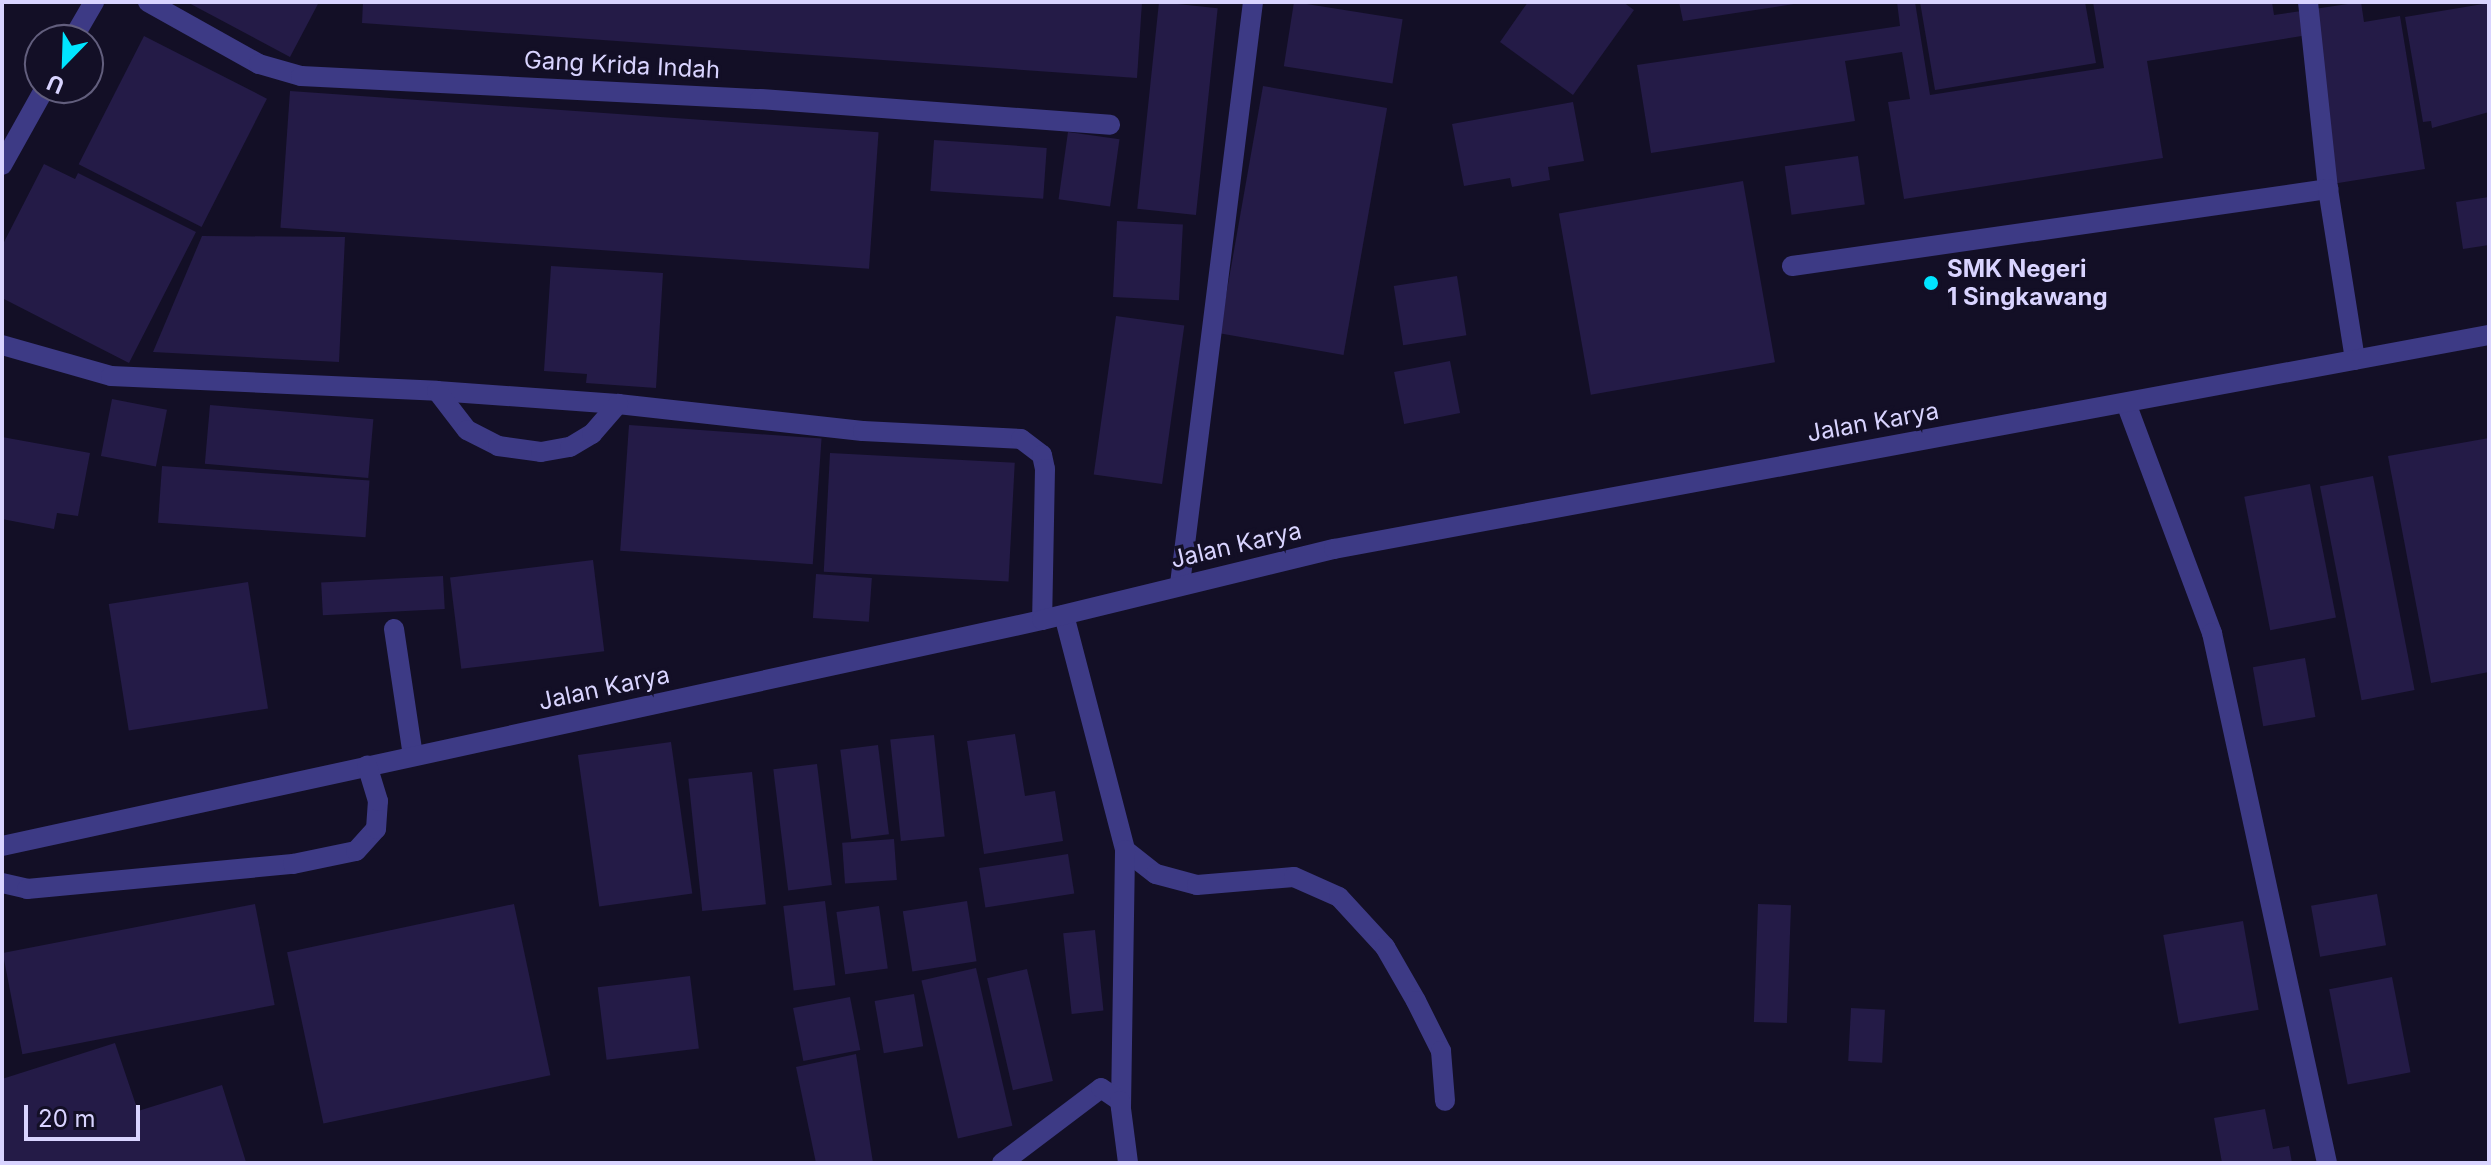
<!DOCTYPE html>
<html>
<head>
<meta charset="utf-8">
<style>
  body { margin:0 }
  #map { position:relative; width:2491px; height:1165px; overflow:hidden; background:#130f26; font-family:Inter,sans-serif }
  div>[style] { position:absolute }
  .building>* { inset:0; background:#241b47; transform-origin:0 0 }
  .minor>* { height:20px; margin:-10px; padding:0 10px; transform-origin:10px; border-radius:10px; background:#3d3a85 }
  .dots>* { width:22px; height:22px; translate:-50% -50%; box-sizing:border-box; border:4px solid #130f26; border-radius:50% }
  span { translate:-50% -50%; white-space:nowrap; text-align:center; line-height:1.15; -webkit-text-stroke:7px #130f26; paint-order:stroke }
  .street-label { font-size:24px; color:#d9d4ff }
  .poi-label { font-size:24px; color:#d9d4ff; font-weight:700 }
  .left { translate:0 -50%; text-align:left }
  .frame { position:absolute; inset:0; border:4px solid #d9d4ff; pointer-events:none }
  .north { position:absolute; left:24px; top:24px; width:80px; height:80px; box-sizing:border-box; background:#130f26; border:2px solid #625e7d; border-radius:50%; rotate:203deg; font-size:22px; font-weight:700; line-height:32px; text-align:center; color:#d9d4ff }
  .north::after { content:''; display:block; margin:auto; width:28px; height:36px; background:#00e5ff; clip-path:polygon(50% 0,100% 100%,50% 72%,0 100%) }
  .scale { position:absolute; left:24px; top:1105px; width:116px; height:36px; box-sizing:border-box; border:4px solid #d9d4ff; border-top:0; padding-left:10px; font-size:24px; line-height:28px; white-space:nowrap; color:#d9d4ff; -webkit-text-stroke:6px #130f26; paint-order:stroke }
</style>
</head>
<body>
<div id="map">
  <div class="building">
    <i style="clip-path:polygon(187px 2px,319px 2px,290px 57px)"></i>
    <i style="clip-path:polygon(363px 2px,1142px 2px,1137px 78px,362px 23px)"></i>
    <i style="left:1159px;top:2px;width:59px;height:208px;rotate:6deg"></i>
    <i style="left:1294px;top:2px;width:110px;height:65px;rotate:9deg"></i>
    <i style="clip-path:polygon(1528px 2px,1623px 2px,1634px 10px,1573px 95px,1500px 42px)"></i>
    <i style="clip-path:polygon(1679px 2px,1794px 2px,1794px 4px,1683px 21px)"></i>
    <i style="clip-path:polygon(1897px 2px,1915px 2px,1930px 95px,2104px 68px,2093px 2px,2272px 2px,2274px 15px,2361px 2px,2364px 22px,2400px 16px,2425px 169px,2332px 184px,2308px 35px,2147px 61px,2163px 158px,1904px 199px,1888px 102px,1910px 99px,1902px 52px,1845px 61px,1855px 121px,1651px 153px,1637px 65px,1900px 26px)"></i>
    <i style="clip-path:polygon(1920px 2px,2085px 2px,2096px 63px,1935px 90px)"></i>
    <i style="clip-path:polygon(2489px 3px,2489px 112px,2432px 128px,2431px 121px,2423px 122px,2405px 17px)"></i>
    <i style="left:144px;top:36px;width:138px;height:144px;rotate:27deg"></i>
    <i style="left:1263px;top:86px;width:126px;height:251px;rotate:10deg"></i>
    <i style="left:290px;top:91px;width:590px;height:137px;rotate:4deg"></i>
    <i style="clip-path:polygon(1573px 102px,1584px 161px,1548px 167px,1550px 180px,1512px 187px,1510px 178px,1464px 186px,1452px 124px)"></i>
    <i style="left:1068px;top:132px;width:52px;height:68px;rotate:8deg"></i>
    <i style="left:934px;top:140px;width:113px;height:51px;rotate:4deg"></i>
    <i style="left:1858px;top:156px;width:49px;height:74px;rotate:82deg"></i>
    <i style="clip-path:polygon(44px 164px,75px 179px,78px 173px,196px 232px,129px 363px,2px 298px,2px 246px)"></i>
    <i style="left:1743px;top:181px;width:184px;height:187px;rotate:80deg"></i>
    <i style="clip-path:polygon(2489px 197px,2489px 245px,2463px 249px,2456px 202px)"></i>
    <i style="left:1117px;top:221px;width:66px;height:76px;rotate:3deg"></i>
    <i style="clip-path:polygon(202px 236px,345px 237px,339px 362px,153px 352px)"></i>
    <i style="clip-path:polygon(551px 266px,663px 273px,656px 388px,586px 383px,587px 374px,544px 371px)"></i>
    <i style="left:1457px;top:276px;width:60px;height:64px;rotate:81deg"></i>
    <i style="left:1116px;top:316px;width:69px;height:160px;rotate:8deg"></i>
    <i style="left:1450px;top:361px;width:53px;height:57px;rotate:79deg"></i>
    <i style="left:112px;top:399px;width:56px;height:58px;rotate:11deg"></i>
    <i style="left:210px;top:405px;width:164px;height:59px;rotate:5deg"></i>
    <i style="left:629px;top:425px;width:193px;height:126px;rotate:4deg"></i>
    <i style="clip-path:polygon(2px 437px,90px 453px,78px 516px,57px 513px,54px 529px,2px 519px)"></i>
    <i style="clip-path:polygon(2489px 438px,2489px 672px,2431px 683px,2388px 456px)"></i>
    <i style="left:830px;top:453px;width:185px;height:119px;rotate:3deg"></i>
    <i style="left:162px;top:466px;width:208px;height:57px;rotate:4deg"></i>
    <i style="left:2373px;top:476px;width:218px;height:54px;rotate:79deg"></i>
    <i style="left:2310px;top:484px;width:136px;height:67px;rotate:79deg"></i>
    <i style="left:593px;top:560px;width:92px;height:144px;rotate:83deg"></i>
    <i style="left:816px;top:574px;width:56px;height:44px;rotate:4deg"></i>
    <i style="left:443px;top:576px;width:33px;height:122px;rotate:87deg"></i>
    <i style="left:248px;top:582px;width:128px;height:141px;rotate:81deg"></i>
    <i style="left:2305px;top:658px;width:60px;height:53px;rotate:80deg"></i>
    <i style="clip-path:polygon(1015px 734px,1025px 796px,1055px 791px,1063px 841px,984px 854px,967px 741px)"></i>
    <i style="left:934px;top:735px;width:102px;height:44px;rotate:84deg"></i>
    <i style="left:671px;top:742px;width:153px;height:94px;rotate:82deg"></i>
    <i style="left:878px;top:745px;width:90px;height:38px;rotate:83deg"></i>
    <i style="left:817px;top:764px;width:122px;height:44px;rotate:83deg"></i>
    <i style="left:752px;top:772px;width:133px;height:64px;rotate:84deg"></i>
    <i style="left:894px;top:839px;width:41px;height:52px;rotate:86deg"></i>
    <i style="left:1068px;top:854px;width:40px;height:90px;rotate:81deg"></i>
    <i style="left:2377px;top:894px;width:52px;height:67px;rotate:80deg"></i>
    <i style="left:825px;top:901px;width:85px;height:42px;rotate:83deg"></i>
    <i style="left:967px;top:901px;width:61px;height:65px;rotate:81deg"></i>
    <i style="left:255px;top:904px;width:103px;height:257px;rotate:79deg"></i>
    <i style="left:514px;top:904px;width:175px;height:232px;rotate:78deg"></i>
    <i style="left:1758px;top:904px;width:33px;height:118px;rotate:2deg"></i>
    <i style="left:879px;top:906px;width:63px;height:43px;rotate:82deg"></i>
    <i style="left:2243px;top:921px;width:90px;height:81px;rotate:80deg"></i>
    <i style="left:1095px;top:930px;width:81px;height:32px;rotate:84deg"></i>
    <i style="left:976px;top:968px;width:162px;height:56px;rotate:77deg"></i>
    <i style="left:1027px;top:969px;width:115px;height:41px;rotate:77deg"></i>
    <i style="left:690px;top:976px;width:73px;height:93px;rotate:83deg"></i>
    <i style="left:2392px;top:977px;width:97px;height:64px;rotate:79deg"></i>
    <i style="left:914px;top:994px;width:53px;height:40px;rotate:80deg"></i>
    <i style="left:850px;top:997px;width:54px;height:58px;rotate:79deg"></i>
    <i style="left:1851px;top:1008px;width:34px;height:53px;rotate:3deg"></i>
    <i style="clip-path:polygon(115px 1043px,138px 1111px,222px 1085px,246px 1162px,2px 1163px,2px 1079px)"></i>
    <i style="clip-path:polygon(856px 1054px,873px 1163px,816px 1163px,796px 1067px)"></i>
    <i style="clip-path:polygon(2265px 1109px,2273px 1149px,2289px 1146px,2292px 1163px,2222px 1163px,2214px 1118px)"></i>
  </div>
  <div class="minor">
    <i style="left:148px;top:2px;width:127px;rotate:29.2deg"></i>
    <i style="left:259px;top:64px;width:44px;rotate:15.9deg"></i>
    <i style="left:301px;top:76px;width:460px;rotate:2.9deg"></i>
    <i style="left:760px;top:99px;width:351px;rotate:4.2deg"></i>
    <i style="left:2308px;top:2px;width:188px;rotate:83.9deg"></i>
    <i style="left:72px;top:40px;width:44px;rotate:-59.9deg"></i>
    <i style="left:2px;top:165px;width:88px;rotate:-60.8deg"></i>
    <i style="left:1792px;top:266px;width:542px;rotate:-8.17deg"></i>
    <i style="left:2328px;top:189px;width:173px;rotate:81deg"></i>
    <i style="left:2px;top:345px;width:113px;rotate:15.9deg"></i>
    <i style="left:111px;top:376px;width:326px;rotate:2.6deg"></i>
    <i style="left:437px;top:391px;width:181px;rotate:4.1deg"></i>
    <i style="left:618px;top:404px;width:246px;rotate:6.3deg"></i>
    <i style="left:863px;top:431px;width:158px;rotate:2.9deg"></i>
    <i style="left:1021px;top:439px;width:26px;rotate:37deg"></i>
    <i style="left:1042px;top:455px;width:14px;rotate:78deg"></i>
    <i style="left:1045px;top:469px;width:151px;rotate:91.1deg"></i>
    <i style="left:437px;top:391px;width:49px;rotate:52.4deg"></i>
    <i style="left:467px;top:430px;width:35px;rotate:27deg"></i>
    <i style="left:498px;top:446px;width:43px;rotate:7.9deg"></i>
    <i style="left:541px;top:452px;width:29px;rotate:-10deg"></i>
    <i style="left:570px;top:447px;width:26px;rotate:-31deg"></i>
    <i style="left:592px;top:434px;width:40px;rotate:-49deg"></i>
    <i style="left:2126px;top:403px;width:246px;rotate:69.5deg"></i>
    <i style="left:2212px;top:633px;width:542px;rotate:77.76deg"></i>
    <i style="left:1180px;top:584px;width:587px;rotate:-82.85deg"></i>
    <i style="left:1064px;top:615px;width:243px;rotate:75.4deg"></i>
    <i style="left:1125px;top:850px;width:39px;rotate:38deg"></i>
    <i style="left:1156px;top:874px;width:42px;rotate:15deg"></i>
    <i style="left:1197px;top:885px;width:97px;rotate:-4.7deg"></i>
    <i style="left:1294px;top:877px;width:49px;rotate:24deg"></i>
    <i style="left:1339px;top:897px;width:68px;rotate:47.4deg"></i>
    <i style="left:1385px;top:947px;width:62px;rotate:60.1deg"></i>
    <i style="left:1416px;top:1001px;width:56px;rotate:63.4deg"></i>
    <i style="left:1441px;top:1051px;width:50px;rotate:85.4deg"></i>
    <i style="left:394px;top:629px;width:128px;rotate:81.5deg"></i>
    <i style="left:2px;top:846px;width:1064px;rotate:-12.26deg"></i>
    <i style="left:1042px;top:620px;width:301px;rotate:-13.7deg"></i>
    <i style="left:1334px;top:549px;width:1175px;rotate:-10.5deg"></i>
    <i style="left:2px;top:883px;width:26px;rotate:13deg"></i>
    <i style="left:27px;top:889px;width:267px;rotate:-5.4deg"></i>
    <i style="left:293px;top:864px;width:64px;rotate:-11.7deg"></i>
    <i style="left:356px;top:851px;width:30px;rotate:-48deg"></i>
    <i style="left:376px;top:829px;width:28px;rotate:-86deg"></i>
    <i style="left:378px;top:801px;width:37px;rotate:-107deg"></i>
    <i style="left:1121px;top:1107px;width:257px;rotate:-89.1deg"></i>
    <i style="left:1002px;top:1163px;width:124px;rotate:-37.1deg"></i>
    <i style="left:1101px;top:1088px;width:23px;rotate:34deg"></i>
    <i style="left:1120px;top:1101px;width:63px;rotate:82.6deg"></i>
  </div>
  <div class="dots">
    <i style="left:1931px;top:283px;background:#00e5ff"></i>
  </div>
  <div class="street-label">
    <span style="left:622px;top:65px;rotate:3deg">Gang Krida Indah</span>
    <span style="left:1873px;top:422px;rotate:-10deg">Jalan Karya</span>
    <span style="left:1236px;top:545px;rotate:-13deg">Jalan Karya</span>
    <span style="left:604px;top:688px;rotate:-12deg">Jalan Karya</span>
  </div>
  <div class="poi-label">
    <span class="left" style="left:1947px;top:283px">SMK Negeri<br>1 Singkawang</span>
  </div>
  <div class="frame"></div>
  <div class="north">U</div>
  <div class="scale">20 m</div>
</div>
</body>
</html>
